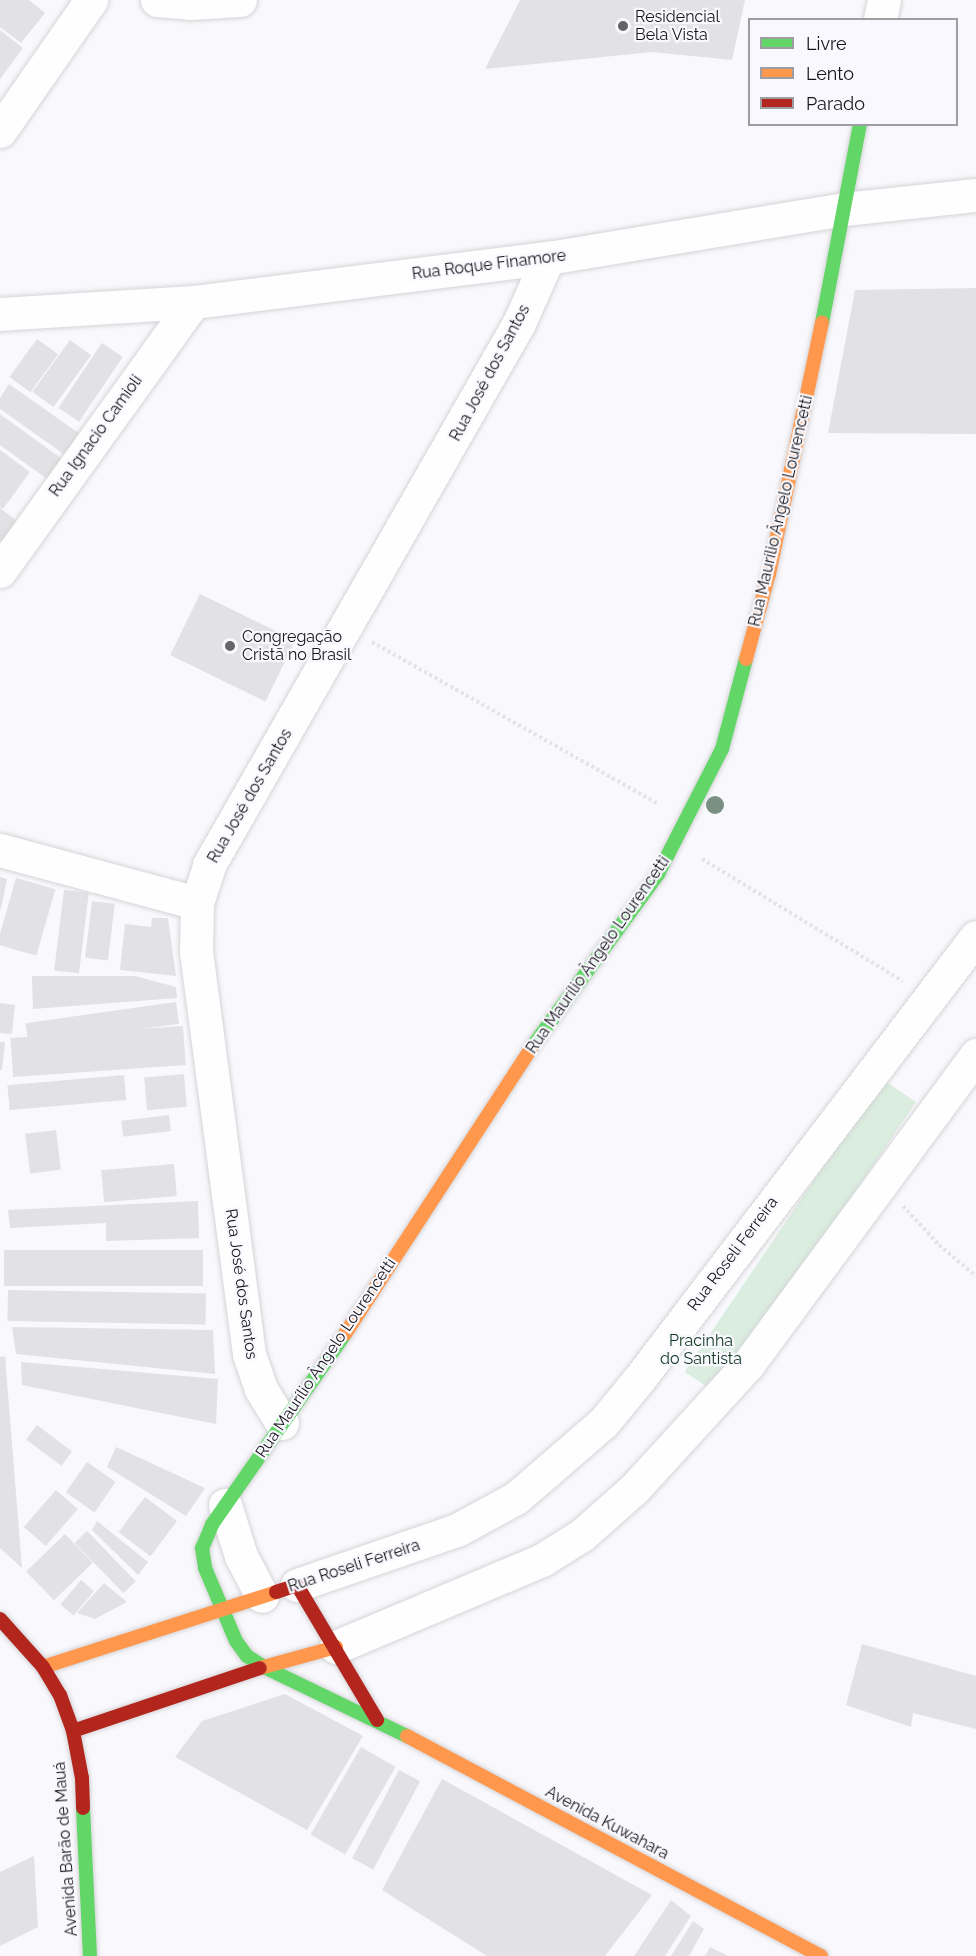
<!DOCTYPE html>
<html>
<head>
<meta charset="utf-8">
<style>
  body { margin:0 }
  #map { position:relative; width:976px; height:1956px; overflow:hidden; background:#f9f9fd; font-family:Raleway,sans-serif }
  div>[style] { position:absolute }
  .green>* { inset:0; background:#daeddf; transform-origin:0 0 }
  .building>* { inset:0; background:#e2e2e4; transform-origin:0 0 }
  .path>* { height:4px; margin-top:-2px; transform-origin:0; background:repeating-linear-gradient(90deg,#e4e4e4 0 3px,transparent 0 6px) }
  .roads { filter:drop-shadow(0 0 2px #d5d5d8) drop-shadow(0 0 2px #d5d5d8) }
  .street>* { height:33px; margin:-16.5px; padding:0 16.5px; transform-origin:16.5px; border-radius:16.5px; background:#fefeff }
  .fast>* { height:14px; margin:-7px; padding:0 7px; transform-origin:7px; border-radius:7px; background:#63d668 }
  .slow>* { height:14px; margin:-7px; padding:0 7px; transform-origin:7px; border-radius:7px; background:#ff974d }
  .jam>* { height:14px; margin:-7px; padding:0 7px; transform-origin:7px; border-radius:7px; background:#b3261e }
  .trees>* { width:18px; height:18px; margin:-9px; border-radius:50%; background:#788f82 }
  .dots>* { width:16px; height:16px; translate:-50% -50%; box-sizing:border-box; border:3px solid #f8f8fe; border-radius:50% }
  span { translate:-50% -50%; white-space:nowrap; text-align:center; line-height:1.15; -webkit-text-stroke:4.5px #f8f8fe; paint-order:stroke }
  .poi-label { font-size:16px; color:#161619 }
  .left { translate:0 -50%; text-align:left }
  .street-label { font-size:16px; color:#161619 }
  .park-label { font-size:16px; color:#0f381d }
  .legend { position:absolute; left:748px; top:18px; width:210px; height:108px; box-sizing:border-box; background:#f8f8fe; border:2px solid #9e9ea2; margin:0; padding:8px 10px; list-style:none; font-size:18px; color:#161619 }
  .legend li { display:flex; align-items:center; gap:12px; height:30px }
  .legend b { width:30px; border:2px solid #9e9ea2 }
</style>
</head>
<body>
<div id="map">
  <div class="green">
    <i style="left:882px;top:1079px;width:41px;height:353px;rotate:34deg"></i>
  </div>
  <div class="building">
    <i style="clip-path:polygon(0 0,29px 0,45px 13px,21px 43px,0 27px)"></i>
    <i style="clip-path:polygon(520px 0,745px 0,732px 60px,652px 52px,485px 69px)"></i>
    <i style="clip-path:polygon(0 30px,23px 48px,0 79px)"></i>
    <i style="clip-path:polygon(976px 288px,976px 434px,828px 433px,855px 290px)"></i>
    <i style="left:37px;top:339px;width:26px;height:47px;rotate:36deg"></i>
    <i style="left:70px;top:340px;width:26px;height:64px;rotate:36deg"></i>
    <i style="left:102px;top:343px;width:25px;height:78px;rotate:34deg"></i>
    <i style="clip-path:polygon(9px 384px,80px 434px,65px 455px,0 409px,0 398px)"></i>
    <i style="clip-path:polygon(0 414px,62px 459px,47px 479px,0 445px)"></i>
    <i style="clip-path:polygon(0 450px,30px 472px,3px 509px,0 507px)"></i>
    <i style="clip-path:polygon(0 508px,18px 522px,4px 542px,0 539px)"></i>
    <i style="left:200px;top:594px;width:106px;height:68px;rotate:26deg"></i>
    <i style="clip-path:polygon(0 877px,7px 879px,1px 909px,0 909px)"></i>
    <i style="left:16px;top:878px;width:41px;height:69px;rotate:16deg"></i>
    <i style="left:64px;top:890px;width:25px;height:81px;rotate:7deg"></i>
    <i style="left:92px;top:901px;width:23px;height:57px;rotate:7deg"></i>
    <i style="clip-path:polygon(152px 918px,168px 918px,176px 976px,120px 970px,125px 924px,151px 927px)"></i>
    <i style="clip-path:polygon(32px 976px,135px 976px,176px 987px,177px 998px,33px 1009px)"></i>
    <i style="left:176px;top:1002px;width:22px;height:152px;rotate:82deg"></i>
    <i style="clip-path:polygon(0 1003px,15px 1005px,12px 1034px,0 1033px)"></i>
    <i style="left:183px;top:1026px;width:39px;height:173px;rotate:86deg"></i>
    <i style="clip-path:polygon(0 1042px,5px 1042px,2px 1070px,0 1070px)"></i>
    <i style="left:184px;top:1074px;width:33px;height:40px;rotate:85deg"></i>
    <i style="left:124px;top:1075px;width:25px;height:117px;rotate:85deg"></i>
    <i style="left:169px;top:1115px;width:16px;height:48px;rotate:83deg"></i>
    <i style="left:56px;top:1130px;width:40px;height:31px;rotate:83deg"></i>
    <i style="left:174px;top:1164px;width:32px;height:73px;rotate:85deg"></i>
    <i style="clip-path:polygon(198px 1201px,199px 1238px,106px 1241px,106px 1223px,10px 1228px,8px 1210px)"></i>
    <i style="left:203px;top:1250px;width:36px;height:199px;rotate:90deg"></i>
    <i style="left:8px;top:1290px;width:198px;height:31px;rotate:1deg"></i>
    <i style="clip-path:polygon(12px 1327px,213px 1330px,215px 1374px,16px 1354px)"></i>
    <i style="clip-path:polygon(5px 1356px,22px 1568px,0 1548px,0 1357px)"></i>
    <i style="clip-path:polygon(21px 1362px,218px 1379px,216px 1424px,22px 1385px)"></i>
    <i style="left:37px;top:1425px;width:44px;height:18px;rotate:37deg"></i>
    <i style="clip-path:polygon(116px 1447px,205px 1488px,186px 1516px,107px 1467px)"></i>
    <i style="left:87px;top:1462px;width:35px;height:37px;rotate:35deg"></i>
    <i style="left:56px;top:1490px;width:29px;height:49px;rotate:41deg"></i>
    <i style="left:145px;top:1497px;width:40px;height:44px;rotate:37deg"></i>
    <i style="clip-path:polygon(97px 1521px,148px 1562px,138px 1575px,92px 1530px)"></i>
    <i style="left:87px;top:1531px;width:70px;height:17px;rotate:46deg"></i>
    <i style="left:65px;top:1534px;width:40px;height:54px;rotate:46deg"></i>
    <i style="left:81px;top:1580px;width:17px;height:32px;rotate:40deg"></i>
    <i style="clip-path:polygon(104px 1583px,127px 1602px,95px 1619px,77px 1613px)"></i>
    <i style="clip-path:polygon(862px 1644px,976px 1676px,976px 1729px,913px 1713px,911px 1727px,846px 1705px)"></i>
    <i style="clip-path:polygon(285px 1694px,363px 1736px,307px 1830px,175px 1757px,202px 1721px)"></i>
    <i style="left:361px;top:1747px;width:40px;height:101px;rotate:30deg"></i>
    <i style="left:399px;top:1770px;width:24px;height:100px;rotate:28deg"></i>
    <i style="clip-path:polygon(442px 1779px,652px 1895px,605px 1956px,487px 1956px,382px 1890px)"></i>
    <i style="clip-path:polygon(34px 1856px,38px 1927px,0 1946px,0 1872px)"></i>
    <i style="clip-path:polygon(671px 1900px,691px 1916px,665px 1956px,634px 1956px)"></i>
    <i style="clip-path:polygon(693px 1921px,704px 1929px,689px 1956px,671px 1956px)"></i>
    <i style="clip-path:polygon(710px 1947px,728px 1956px,705px 1956px)"></i>
  </div>
  <div class="path">
    <i style="left:372px;top:642px;width:329px;rotate:29.5deg"></i>
    <i style="left:702px;top:859px;width:235px;rotate:31.3deg"></i>
    <i style="left:903px;top:1206px;width:53px;rotate:47.3deg"></i>
    <i style="left:939px;top:1245px;width:48px;rotate:40deg"></i>
  </div>
  <div class="roads">
    <div class="street">
      <i style="left:157px;top:0;width:33px;rotate:5deg"></i>
      <i style="left:190px;top:3px;width:50px;rotate:-3.4deg"></i>
      <i style="left:880px;top:20px;width:20px;rotate:-79deg"></i>
      <i style="left:0;top:131px;width:160px;rotate:-55.2deg"></i>
      <i style="left:0;top:314px;width:193px;rotate:-3.6deg"></i>
      <i style="left:193px;top:302px;width:358px;rotate:-7.1deg"></i>
      <i style="left:548px;top:258px;width:300px;rotate:-9.4deg"></i>
      <i style="left:844px;top:209px;width:133px;rotate:-6.1deg"></i>
      <i style="left:0;top:571px;width:331px;rotate:-54.3deg"></i>
      <i style="left:0;top:850px;width:204px;rotate:15.1deg"></i>
      <i style="left:282px;top:1423px;width:40px;rotate:-122deg"></i>
      <i style="left:261px;top:1389px;width:37px;rotate:-109deg"></i>
      <i style="left:249px;top:1354px;width:404px;rotate:-97.5deg"></i>
      <i style="left:196px;top:953px;width:50px;rotate:-88.9deg"></i>
      <i style="left:197px;top:903px;width:40px;rotate:-72deg"></i>
      <i style="left:209px;top:865px;width:624px;rotate:-60.23deg"></i>
      <i style="left:519px;top:323px;width:71px;rotate:-66deg"></i>
      <i style="left:225px;top:1505px;width:53px;rotate:72.6deg"></i>
      <i style="left:241px;top:1556px;width:45px;rotate:62.3deg"></i>
      <i style="left:297px;top:1585px;width:169px;rotate:-19deg"></i>
      <i style="left:457px;top:1530px;width:67px;rotate:-28.5deg"></i>
      <i style="left:516px;top:1498px;width:115px;rotate:-40.8deg"></i>
      <i style="left:603px;top:1423px;width:58px;rotate:-50.6deg"></i>
      <i style="left:640px;top:1378px;width:554px;rotate:-52.7deg"></i>
      <i style="left:336px;top:1647px;width:224px;rotate:-22.9deg"></i>
      <i style="left:542px;top:1560px;width:47px;rotate:-32deg"></i>
      <i style="left:582px;top:1535px;width:71px;rotate:-41.6deg"></i>
      <i style="left:635px;top:1488px;width:169px;rotate:-47.6deg"></i>
      <i style="left:749px;top:1363px;width:383px;rotate:-53.6deg"></i>
    </div>
    <div class="fast">
      <i style="left:822px;top:323px;width:203px;rotate:-79.2deg"></i>
      <i style="left:532px;top:1047px;width:214px;rotate:-53.9deg"></i>
      <i style="left:658px;top:874px;width:140px;rotate:-62.9deg"></i>
      <i style="left:722px;top:749px;width:93px;rotate:-75.1deg"></i>
      <i style="left:345px;top:1334px;width:233px;rotate:124.9deg"></i>
      <i style="left:212px;top:1525px;width:25px;rotate:113deg"></i>
      <i style="left:202px;top:1548px;width:20px;rotate:81deg"></i>
      <i style="left:205px;top:1568px;width:79px;rotate:67deg"></i>
      <i style="left:236px;top:1641px;width:19px;rotate:54deg"></i>
      <i style="left:247px;top:1656px;width:20px;rotate:33deg"></i>
      <i style="left:264px;top:1667px;width:159px;rotate:25.8deg"></i>
      <i style="left:83px;top:1808px;width:148px;rotate:87.3deg"></i>
    </div>
    <div class="slow">
      <i style="left:746px;top:659px;width:88px;rotate:-74.9deg"></i>
      <i style="left:769px;top:574px;width:257px;rotate:-78.1deg"></i>
      <i style="left:345px;top:1334px;width:343px;rotate:-56.9deg"></i>
      <i style="left:43px;top:1667px;width:245px;rotate:-17.8deg"></i>
      <i style="left:260px;top:1668px;width:79px;rotate:-15.4deg"></i>
      <i style="left:407px;top:1736px;width:469px;rotate:28deg"></i>
    </div>
    <div class="jam">
      <i style="left:276px;top:1592px;width:22px;rotate:-18deg"></i>
      <i style="left:297px;top:1585px;width:157px;rotate:59.3deg"></i>
      <i style="left:0;top:1619px;width:64px;rotate:48.1deg"></i>
      <i style="left:43px;top:1667px;width:33px;rotate:59deg"></i>
      <i style="left:60px;top:1695px;width:38px;rotate:70deg"></i>
      <i style="left:73px;top:1731px;width:48px;rotate:79.2deg"></i>
      <i style="left:82px;top:1778px;width:30px;rotate:88deg"></i>
      <i style="left:73px;top:1731px;width:197px;rotate:-18.6deg"></i>
    </div>
  </div>
  <div class="trees">
    <i style="left:715px;top:805px"></i>
  </div>
  <div class="dots">
    <i style="left:623px;top:26px;background:#656569"></i>
    <i style="left:230px;top:646px;background:#656569"></i>
  </div>
  <div class="poi-label">
    <span class="left" style="left:635px;top:26px">Residencial<br>Bela Vista</span>
    <span class="left" style="left:242px;top:646px">Congregação<br>Cristã no Brasil</span>
  </div>
  <div class="street-label">
    <span style="left:489px;top:265px;rotate:-7deg">Rua Roque Finamore</span>
    <span style="left:490px;top:373px;rotate:-62deg">Rua José dos Santos</span>
    <span style="left:96px;top:436px;rotate:-54deg">Rua Ignacio Camioli</span>
    <span style="left:781px;top:511px;rotate:-77deg">Rua Maurílio Ângelo Lourencetti</span>
    <span style="left:250px;top:796px;rotate:-60deg">Rua José dos Santos</span>
    <span style="left:598px;top:955px;rotate:-55deg">Rua Maurílio Ângelo Lourencetti</span>
    <span style="left:733px;top:1254px;rotate:-53deg">Rua Roseli Ferreira</span>
    <span style="left:241px;top:1284px;rotate:82deg">Rua José dos Santos</span>
    <span style="left:326px;top:1358px;rotate:-56deg">Rua Maurílio Ângelo Lourencetti</span>
    <span style="left:354px;top:1566px;rotate:-18deg">Rua Roseli Ferreira</span>
    <span style="left:607px;top:1823px;rotate:28deg">Avenida Kuwahara</span>
    <span style="left:66px;top:1849px;rotate:-94deg">Avenida Barão de Mauá</span>
  </div>
  <div class="park-label">
    <span style="left:701px;top:1350px">Pracinha<br>do Santista</span>
  </div>
  <ul class="legend">
  <li><b style="height:8px;background:#63d668"></b>Livre</li>
  <li><b style="height:8px;background:#ff974d"></b>Lento</li>
  <li><b style="height:8px;background:#b3261e"></b>Parado</li>
  </ul>
</div>
</body>
</html>
